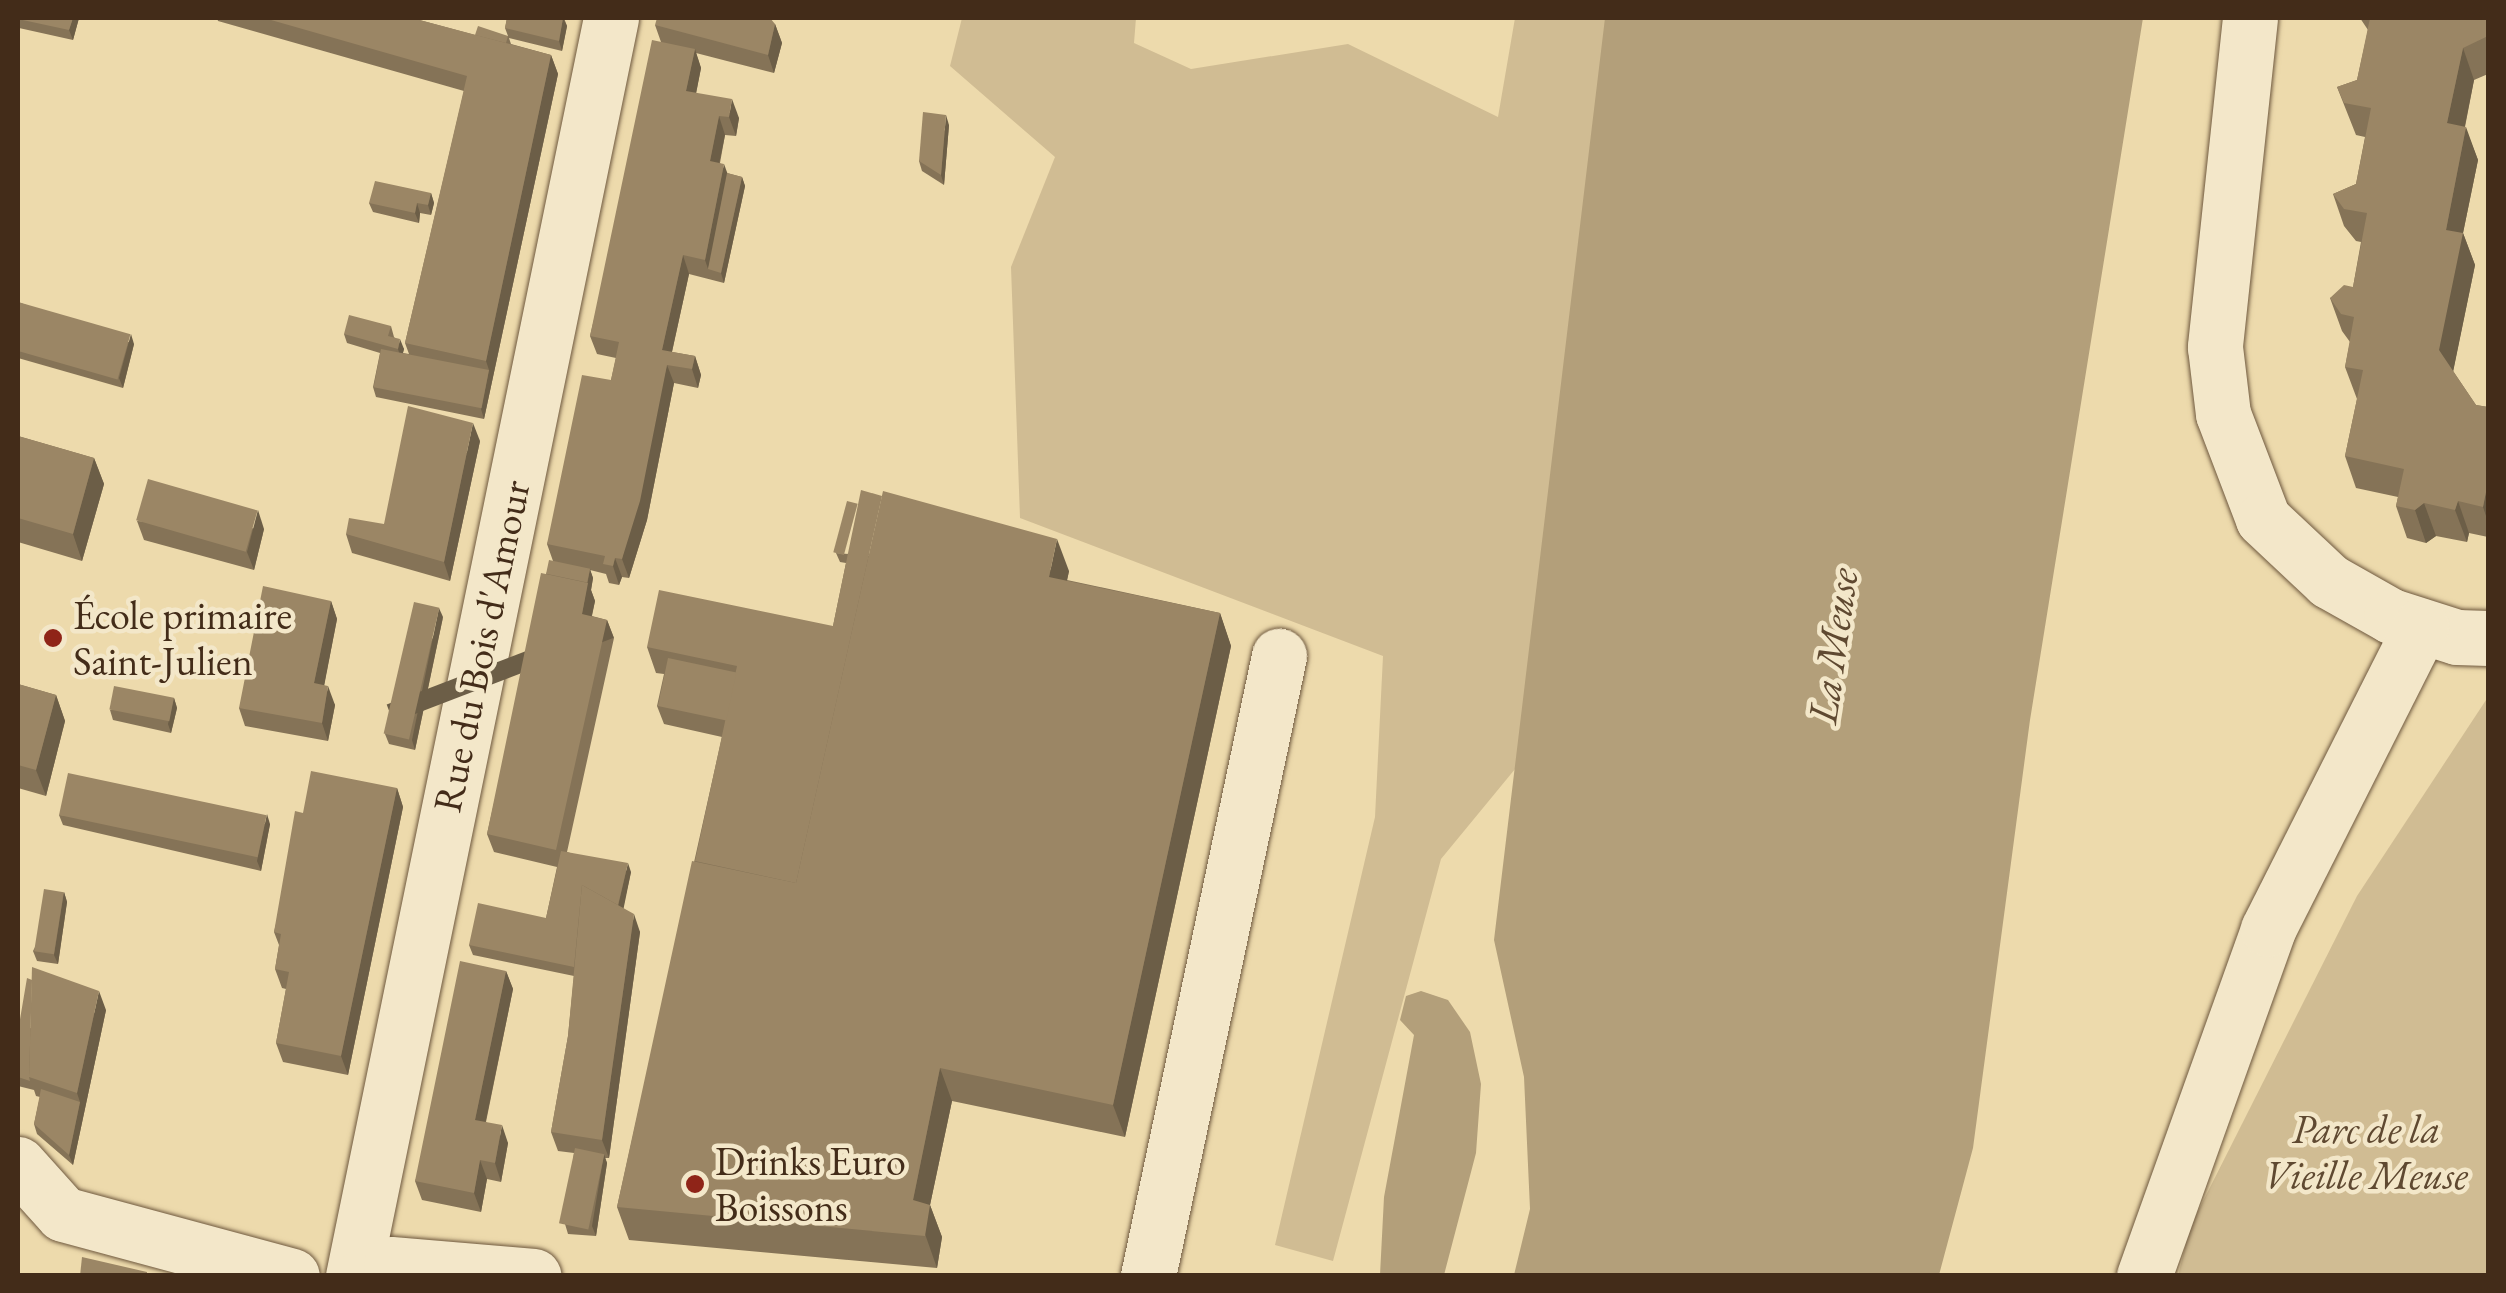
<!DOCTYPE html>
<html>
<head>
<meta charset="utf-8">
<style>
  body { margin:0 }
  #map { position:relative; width:2506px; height:1293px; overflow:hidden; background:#eddaac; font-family:"EB Garamond",serif }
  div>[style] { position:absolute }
  .green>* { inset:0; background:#d0bc93 }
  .water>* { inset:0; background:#b39f7a }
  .roads { filter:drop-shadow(0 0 2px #6e583e) drop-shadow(0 0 2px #6e583e) }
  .minor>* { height:55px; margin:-27.5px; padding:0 27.5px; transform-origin:27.5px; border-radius:27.5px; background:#f3e7c9 }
  .wall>* { inset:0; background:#857357 }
  .shaded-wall>* { inset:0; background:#6c5e47; transform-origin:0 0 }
  .building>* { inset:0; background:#9b8665; transform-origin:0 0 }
  .dots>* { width:28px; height:28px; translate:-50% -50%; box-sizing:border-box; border:5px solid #f3e7c9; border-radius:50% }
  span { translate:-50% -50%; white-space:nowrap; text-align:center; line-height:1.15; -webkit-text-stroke:9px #f3e7c9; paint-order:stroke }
  .poi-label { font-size:40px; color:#432c19 }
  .left { translate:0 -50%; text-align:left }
  .street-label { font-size:40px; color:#432c19 }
  .park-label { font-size:40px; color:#5f4931; font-style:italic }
  .water-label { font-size:42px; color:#5f4931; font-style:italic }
  .frame { position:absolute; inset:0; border:20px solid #432c19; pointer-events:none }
</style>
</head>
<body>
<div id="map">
  <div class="green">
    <i style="clip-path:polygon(962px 18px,1136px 18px,1134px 43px,1191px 69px,1348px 44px,1498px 117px,1515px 18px,1655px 18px,1599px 667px,1441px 859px,1333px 1261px,1275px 1245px,1375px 817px,1383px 656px,1020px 518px,1011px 267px,1055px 157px,950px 66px)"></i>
    <i style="clip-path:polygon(2488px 697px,2488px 1275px,2178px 1276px,2190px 1227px,2357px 896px)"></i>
  </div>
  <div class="water">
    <i style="clip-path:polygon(1605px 18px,2143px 18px,2030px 720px,1973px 1148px,1939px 1275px,1514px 1275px,1530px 1209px,1524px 1077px,1494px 940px)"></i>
    <i style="clip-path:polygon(1421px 991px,1448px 1000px,1470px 1032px,1481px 1084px,1476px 1153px,1444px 1275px,1380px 1275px,1384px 1197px,1414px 1035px,1400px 1020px,1406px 996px)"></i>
  </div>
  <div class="roads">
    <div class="minor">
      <i style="left:2250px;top:18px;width:331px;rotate:96.1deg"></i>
      <i style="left:2215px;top:347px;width:67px;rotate:83.2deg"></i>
      <i style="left:2223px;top:414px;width:112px;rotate:69.1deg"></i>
      <i style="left:2263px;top:519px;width:91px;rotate:43.2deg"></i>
      <i style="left:2329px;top:581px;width:71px;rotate:29.4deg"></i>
      <i style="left:2391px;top:616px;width:69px;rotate:17.7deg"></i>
      <i style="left:2457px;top:637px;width:31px;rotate:2deg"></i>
      <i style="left:18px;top:1164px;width:67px;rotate:48deg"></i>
      <i style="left:63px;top:1214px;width:237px;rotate:15.1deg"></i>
      <i style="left:353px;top:1276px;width:1284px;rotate:-78.41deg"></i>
      <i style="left:362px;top:1276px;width:31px;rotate:-22deg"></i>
      <i style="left:391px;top:1264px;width:143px;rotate:4.8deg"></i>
      <i style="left:1148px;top:1276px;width:634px;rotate:-78.07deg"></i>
      <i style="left:2144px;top:1276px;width:368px;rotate:-70.3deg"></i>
      <i style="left:2268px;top:929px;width:339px;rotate:-63.2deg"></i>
    </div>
  </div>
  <div class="wall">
    <i style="clip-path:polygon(18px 18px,79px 18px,73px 40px,19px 28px)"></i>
    <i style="clip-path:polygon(217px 18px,412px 18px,475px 35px,508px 36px,505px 28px,507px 18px,564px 18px,567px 26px,562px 51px,509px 38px,511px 44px,551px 55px,558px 74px,484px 419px,376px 397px,373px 387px,380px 353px,347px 343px,344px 334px,391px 326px,394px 337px,404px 349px,403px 353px,409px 354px,405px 343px,464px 91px,218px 21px)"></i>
    <i style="clip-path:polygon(2360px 18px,2488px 18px,2488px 74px,2474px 80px,2465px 127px,2478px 160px,2463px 233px,2475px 265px,2453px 371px,2476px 405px,2488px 407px,2488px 537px,2469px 533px,2467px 542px,2436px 536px,2426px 543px,2407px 538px,2396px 506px,2398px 497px,2356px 488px,2345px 456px,2357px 399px,2345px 367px,2350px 342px,2342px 331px,2330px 298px,2353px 287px,2361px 242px,2356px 241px,2344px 226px,2333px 194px,2356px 184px,2365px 137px,2356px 135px,2337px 87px,2357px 80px,2368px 30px)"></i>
    <i style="clip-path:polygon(775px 24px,782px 43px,774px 73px,696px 53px,701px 68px,696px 93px,739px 118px,736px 136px,725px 135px,720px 163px,727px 173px,742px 177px,745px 186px,724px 283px,689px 274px,672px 352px,695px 356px,701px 375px,698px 388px,674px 383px,647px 520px,629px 578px,622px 577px,619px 585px,609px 583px,606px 574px,590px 570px,593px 578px,591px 590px,595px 601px,592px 616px,607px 620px,614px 638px,567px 852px,631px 872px,623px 908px,640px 932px,609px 1158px,605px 1158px,607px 1163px,596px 1236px,568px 1234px,565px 1224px,574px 1153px,558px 1151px,551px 1132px,568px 1036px,574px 976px,473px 955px,469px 945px,546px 918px,557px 867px,494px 852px,487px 834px,546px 574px,553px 561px,547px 544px,611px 380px,616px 358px,597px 354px,590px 336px,661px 42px,655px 25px)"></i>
    <i style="clip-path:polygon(949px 125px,944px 185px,922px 171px,919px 161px)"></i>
    <i style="clip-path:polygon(431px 193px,434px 203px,431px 215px,420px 213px,419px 223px,373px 212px,369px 203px)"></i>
    <i style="clip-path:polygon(18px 302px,134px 344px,123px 388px,18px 358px)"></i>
    <i style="clip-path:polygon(18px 436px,94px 458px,104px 484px,82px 561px,18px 542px)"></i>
    <i style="clip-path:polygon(480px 441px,450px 581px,352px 553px,346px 534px,384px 524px)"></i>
    <i style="clip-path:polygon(137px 521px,264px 529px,254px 570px,144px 540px)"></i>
    <i style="clip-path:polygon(836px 553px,1069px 571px,1067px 580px,1220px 613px,1231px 646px,1125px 1137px,952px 1101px,930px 1205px,942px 1237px,937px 1268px,629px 1240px,617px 1207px,722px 737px,664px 724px,657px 706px,664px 674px,656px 673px,647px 647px,833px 626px,846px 563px,840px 562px)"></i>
    <i style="clip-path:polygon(331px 601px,337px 619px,324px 685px,335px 705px,328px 741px,245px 726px,239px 708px)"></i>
    <i style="clip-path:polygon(443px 617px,415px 750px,389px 744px,385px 734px)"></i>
    <i style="clip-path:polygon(18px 684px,56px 695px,65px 721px,46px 796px,18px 788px)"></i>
    <i style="clip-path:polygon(174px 698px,177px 708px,171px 733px,113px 720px,110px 710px)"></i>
    <i style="clip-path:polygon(397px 788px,403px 807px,348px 1075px,283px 1062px,276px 1043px,286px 989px,282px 988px,275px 969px,279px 945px,274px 932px,303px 813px)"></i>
    <i style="clip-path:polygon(59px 815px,270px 824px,261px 871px,63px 825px)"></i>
    <i style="clip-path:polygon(64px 892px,67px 902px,58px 964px,37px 961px,33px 951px)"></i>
    <i style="clip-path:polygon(506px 971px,513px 989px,486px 1122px,508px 1143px,501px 1182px,487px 1179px,481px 1212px,422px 1200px,415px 1181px)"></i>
    <i style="clip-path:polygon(106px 1010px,73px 1165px,37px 1134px,34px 1124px,40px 1097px,36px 1096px,34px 1090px,18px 1086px,18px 1031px)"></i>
  </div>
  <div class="shaded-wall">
    <i style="clip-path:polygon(73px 18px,79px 18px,73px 40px,69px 30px)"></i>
    <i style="clip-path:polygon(563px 18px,567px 26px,562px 51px,559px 41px)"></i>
    <i style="clip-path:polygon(775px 24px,782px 43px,774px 73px,768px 55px)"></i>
    <i style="clip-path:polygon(2463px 48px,2474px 80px,2459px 155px,2447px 123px)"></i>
    <i style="clip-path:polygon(695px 49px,701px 68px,693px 109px,686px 91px)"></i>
    <i style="clip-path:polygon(551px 55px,558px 74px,484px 419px,481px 409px,489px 370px,486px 361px)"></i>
    <i style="clip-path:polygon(732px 99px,739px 118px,736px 136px,729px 117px)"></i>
    <i style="clip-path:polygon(946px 115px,949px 125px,944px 185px,941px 175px)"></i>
    <i style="clip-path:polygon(719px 116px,725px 135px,716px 179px,710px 161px)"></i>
    <i style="clip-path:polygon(2466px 127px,2478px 160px,2463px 233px,2475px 265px,2451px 382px,2439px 350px,2446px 230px)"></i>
    <i style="clip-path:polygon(724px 164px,731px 183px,708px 269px,705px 260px)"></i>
    <i style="clip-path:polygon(742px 177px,745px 186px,724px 283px,721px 273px)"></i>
    <i style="clip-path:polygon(431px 193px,434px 203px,431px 215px,428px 205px)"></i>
    <i style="clip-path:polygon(417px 203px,420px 213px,419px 223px,415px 213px)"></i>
    <i style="clip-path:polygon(683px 255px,689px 274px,669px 365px,662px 350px)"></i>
    <i style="clip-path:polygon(131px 334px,134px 344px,123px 388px,119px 378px)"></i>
    <i style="clip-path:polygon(400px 339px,404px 349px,401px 359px,398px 349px)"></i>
    <i style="clip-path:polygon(695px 356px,701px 375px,698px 388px,692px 369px)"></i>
    <i style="clip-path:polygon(667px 365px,674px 383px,647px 520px,629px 578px,622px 559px)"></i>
    <i style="clip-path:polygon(473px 423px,480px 441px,450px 581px,444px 562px)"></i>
    <i style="clip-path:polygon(94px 458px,104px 484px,82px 561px,73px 534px)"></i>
    <i style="clip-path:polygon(2487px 487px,2488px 491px,2488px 522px,2483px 507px)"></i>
    <i style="clip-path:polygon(2458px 501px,2469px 533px,2467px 542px,2455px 510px)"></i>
    <i style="clip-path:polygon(2424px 503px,2436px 536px,2426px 543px,2415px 510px)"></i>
    <i style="clip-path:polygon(258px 510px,264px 529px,254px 570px,247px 552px)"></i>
    <i style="clip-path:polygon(1057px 539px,1069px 571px,1061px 609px,1049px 577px)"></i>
    <i style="clip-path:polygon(615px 558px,622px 577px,619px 585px,613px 566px)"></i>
    <i style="clip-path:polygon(590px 569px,593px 578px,591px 590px,595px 601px,588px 632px,582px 614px)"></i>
    <i style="clip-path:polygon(331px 601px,337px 619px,321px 702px,314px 683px)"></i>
    <i style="clip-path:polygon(439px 608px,443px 617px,415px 750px,412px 740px)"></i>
    <i style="clip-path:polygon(1220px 613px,1231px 646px,1125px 1137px,1113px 1105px)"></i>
    <i style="left:607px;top:620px;width:19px;height:236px;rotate:69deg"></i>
    <i style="clip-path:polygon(328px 686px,335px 705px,328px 741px,322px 723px)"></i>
    <i style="clip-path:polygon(56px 695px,65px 721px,46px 796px,36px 770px)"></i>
    <i style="clip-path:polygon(174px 698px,177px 708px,171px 733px,168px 724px)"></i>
    <i style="clip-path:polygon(397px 788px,403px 807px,348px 1075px,341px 1056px)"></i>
    <i style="clip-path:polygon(267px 814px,270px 824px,261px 871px,257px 861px)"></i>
    <i style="clip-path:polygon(628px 863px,631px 872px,621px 921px,617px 911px)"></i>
    <i style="clip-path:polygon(64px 892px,67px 902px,58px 964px,54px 955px)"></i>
    <i style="clip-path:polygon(634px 914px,640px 932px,609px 1158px,602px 1140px)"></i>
    <i style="clip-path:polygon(506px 971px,513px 989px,482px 1139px,475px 1120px)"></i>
    <i style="clip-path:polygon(99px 991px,106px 1010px,73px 1165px,69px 1155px,80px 1102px,77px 1093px)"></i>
    <i style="clip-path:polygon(940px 1068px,952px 1101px,930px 1205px,942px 1237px,937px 1268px,913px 1200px)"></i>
    <i style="clip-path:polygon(502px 1125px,508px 1143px,501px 1182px,495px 1163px)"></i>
    <i style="clip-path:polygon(604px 1154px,607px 1163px,596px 1236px,592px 1226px)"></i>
    <i style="clip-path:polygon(480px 1160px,487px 1179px,481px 1212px,474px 1193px)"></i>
  </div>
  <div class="building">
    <i style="clip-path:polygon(18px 18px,73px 18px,69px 30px,18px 19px)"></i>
    <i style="clip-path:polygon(264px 18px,412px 18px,551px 55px,486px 361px,405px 343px,467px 76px)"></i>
    <i style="clip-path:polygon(507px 18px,563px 18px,559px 41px,505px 28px)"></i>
    <i style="clip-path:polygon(657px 18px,770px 18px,775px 24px,768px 55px,655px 25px)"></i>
    <i style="clip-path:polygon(2370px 18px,2488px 18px,2488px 36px,2463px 48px,2447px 123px,2466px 127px,2446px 230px,2463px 233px,2439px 350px,2476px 405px,2488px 407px,2488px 487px,2487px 487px,2483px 507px,2458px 501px,2455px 510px,2424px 503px,2415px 510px,2396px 506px,2404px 469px,2345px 456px,2363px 370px,2345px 367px,2354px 317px,2341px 314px,2330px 298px,2344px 285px,2353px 287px,2367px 213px,2344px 209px,2333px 194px,2356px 184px,2371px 108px,2344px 103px,2337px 87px,2357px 80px)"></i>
    <i style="clip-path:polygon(478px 26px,508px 36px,506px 43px,475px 35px)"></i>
    <i style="clip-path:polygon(652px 40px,695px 49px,686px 91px,732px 99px,729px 117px,719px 116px,710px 161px,724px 164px,705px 260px,683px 255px,662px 350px,695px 356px,692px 369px,667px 365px,640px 501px,622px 559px,615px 558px,613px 566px,603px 564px,605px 556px,547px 544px,582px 375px,611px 380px,619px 342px,590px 336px)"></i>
    <i style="clip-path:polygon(923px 112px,946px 115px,941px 175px,919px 161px)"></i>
    <i style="clip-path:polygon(727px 173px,742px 177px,721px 273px,708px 269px)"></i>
    <i style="clip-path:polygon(375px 181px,431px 193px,428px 205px,417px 203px,415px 213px,369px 203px)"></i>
    <i style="left:18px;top:302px;width:117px;height:47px;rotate:16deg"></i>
    <i style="clip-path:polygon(349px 315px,391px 326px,388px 336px,400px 339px,398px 349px,344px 334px)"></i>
    <i style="left:381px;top:349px;width:110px;height:39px;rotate:11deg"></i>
    <i style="clip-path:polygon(408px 406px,473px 423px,444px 562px,346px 534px,349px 518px,384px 524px)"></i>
    <i style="clip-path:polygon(18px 436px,94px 458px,73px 534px,18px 518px)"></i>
    <i style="left:148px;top:479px;width:114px;height:43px;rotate:16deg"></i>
    <i style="clip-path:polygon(861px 490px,882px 496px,796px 883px,695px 861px,737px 666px,647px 647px,659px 590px,833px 626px)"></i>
    <i style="clip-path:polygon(883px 491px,1057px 539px,1049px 577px,1220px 613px,1113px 1105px,940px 1068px,913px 1200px,930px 1205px,925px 1236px,617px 1207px,692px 861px,796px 883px)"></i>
    <i style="left:847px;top:501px;width:11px;height:53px;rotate:15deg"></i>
    <i style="left:549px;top:560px;width:42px;height:14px;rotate:12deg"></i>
    <i style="clip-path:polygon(541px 573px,588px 583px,582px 614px,607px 620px,556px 850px,487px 834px)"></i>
    <i style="clip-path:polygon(263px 586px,331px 601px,314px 683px,328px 686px,322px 723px,239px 708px)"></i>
    <i style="left:414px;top:602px;width:26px;height:135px;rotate:13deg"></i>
    <i style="left:668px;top:658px;width:70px;height:49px;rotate:12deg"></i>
    <i style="clip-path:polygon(18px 684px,56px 695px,36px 770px,18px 765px)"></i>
    <i style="left:114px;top:686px;width:61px;height:24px;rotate:11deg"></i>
    <i style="clip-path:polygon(311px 771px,397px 788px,341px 1056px,276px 1043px,289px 972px,275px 969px,281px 934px,274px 932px,295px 811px,303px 813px)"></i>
    <i style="left:68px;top:773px;width:203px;height:43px;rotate:12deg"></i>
    <i style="clip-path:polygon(561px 851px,628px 863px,618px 905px,582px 885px,574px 967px,469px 945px,478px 903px,546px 918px)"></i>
    <i style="clip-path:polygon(582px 885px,634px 914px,602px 1140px,551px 1132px,568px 1036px)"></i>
    <i style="left:44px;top:889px;width:20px;height:63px;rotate:9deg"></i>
    <i style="clip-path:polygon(460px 961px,506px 971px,475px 1120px,502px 1125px,495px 1163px,480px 1160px,474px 1193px,415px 1181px)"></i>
    <i style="clip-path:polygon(32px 967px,99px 991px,77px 1093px,29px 1077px)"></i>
    <i style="clip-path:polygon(27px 978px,32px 980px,29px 1077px,30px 1081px,18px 1077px,18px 1031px)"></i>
    <i style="clip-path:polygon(41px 1089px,80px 1102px,69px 1155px,34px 1124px)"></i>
    <i style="left:575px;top:1148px;width:30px;height:77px;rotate:12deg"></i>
    <i style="clip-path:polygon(82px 1257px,147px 1272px,147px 1276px,80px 1276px)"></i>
  </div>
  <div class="dots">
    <i style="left:53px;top:638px;background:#8f2418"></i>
    <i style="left:695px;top:1184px;background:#8f2418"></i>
  </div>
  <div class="poi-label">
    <span class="left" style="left:73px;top:638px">École primaire<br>Saint-Julien</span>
    <span class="left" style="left:715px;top:1184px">Drinks Euro<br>Boissons</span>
  </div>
  <div class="street-label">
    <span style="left:481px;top:646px;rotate:-78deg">Rue du Bois d'Amour</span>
  </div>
  <div class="park-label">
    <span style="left:2366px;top:1152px">Parc de la<br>Vieille Meuse</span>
  </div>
  <div class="water-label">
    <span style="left:1833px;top:646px;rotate:-82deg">La Meuse</span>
  </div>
  <div class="frame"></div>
</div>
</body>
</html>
